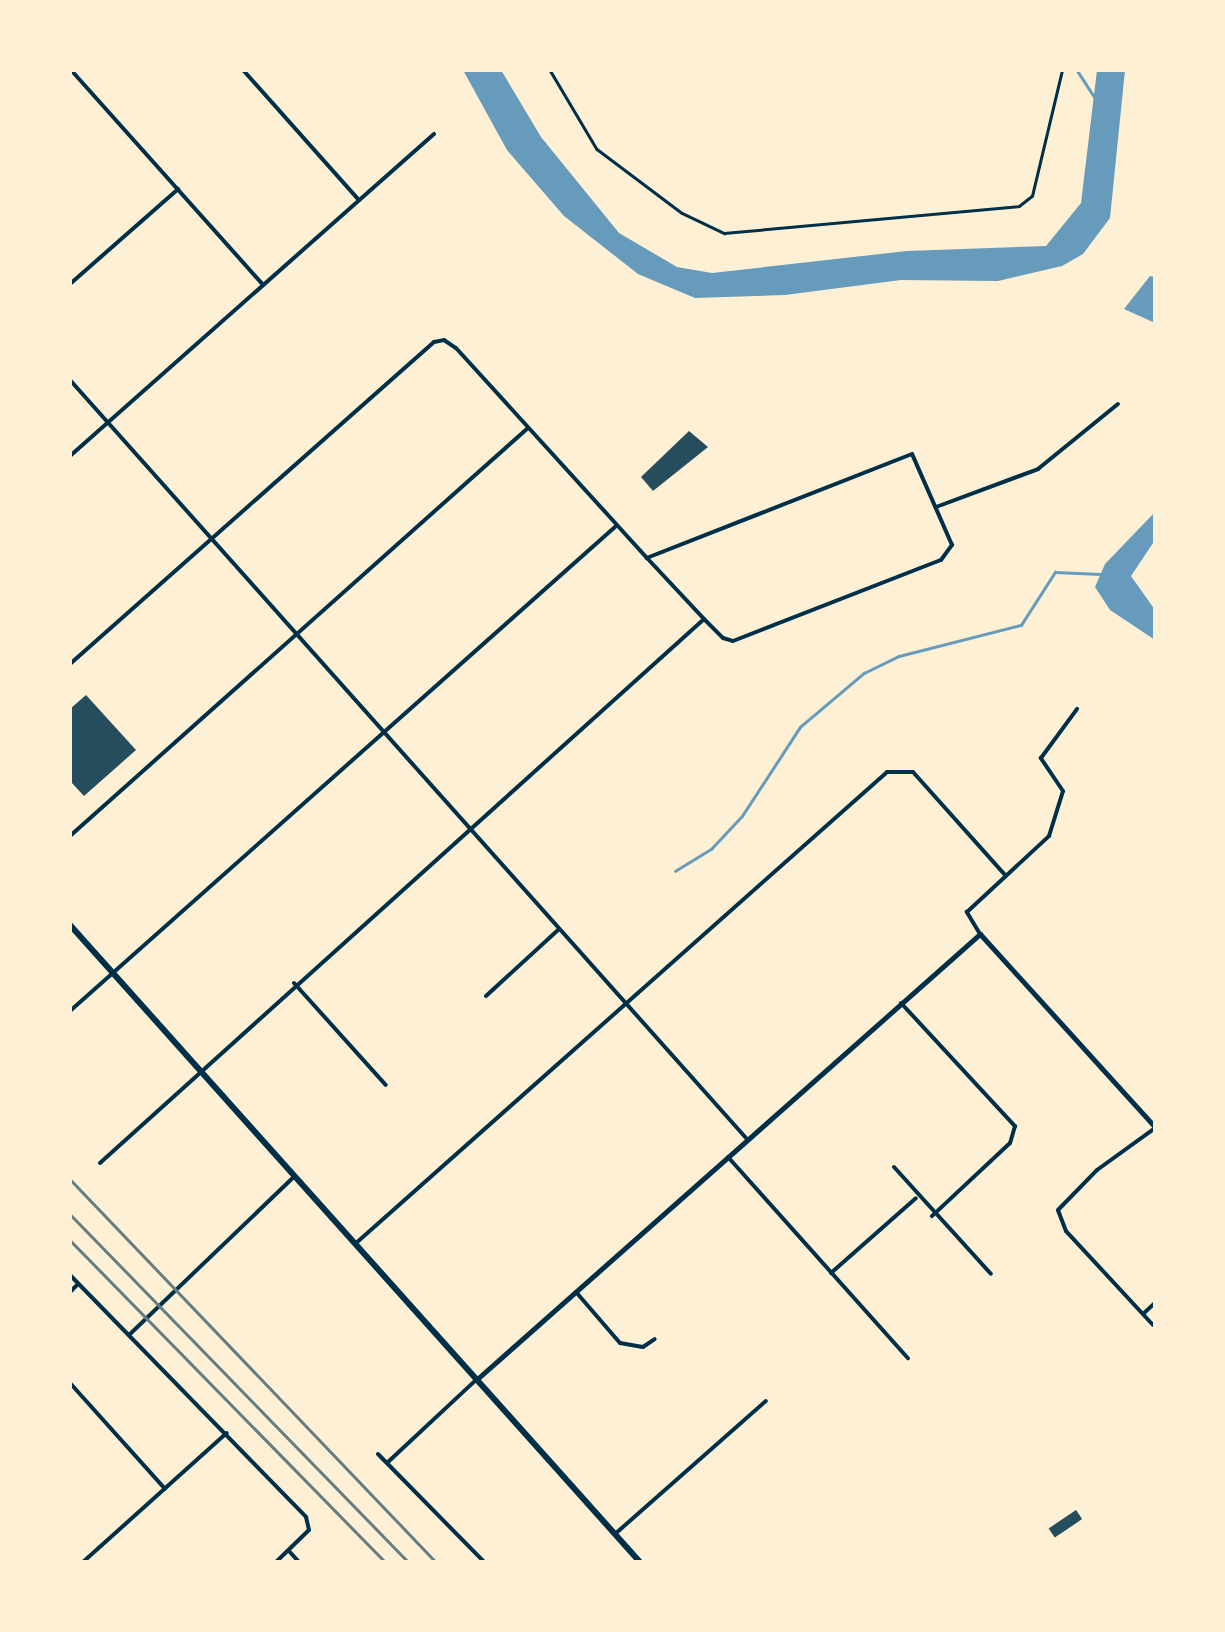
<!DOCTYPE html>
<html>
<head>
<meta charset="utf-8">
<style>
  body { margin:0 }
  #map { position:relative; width:1225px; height:1632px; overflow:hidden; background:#fdf0d5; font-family:"Archivo Narrow",sans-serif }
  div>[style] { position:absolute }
  .water>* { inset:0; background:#669bbc }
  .stream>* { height:2.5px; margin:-1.25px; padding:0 1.25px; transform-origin:1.25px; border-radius:1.25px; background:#669bbc }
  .building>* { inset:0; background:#264d5e; transform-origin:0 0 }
  .path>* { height:2.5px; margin:-1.25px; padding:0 1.25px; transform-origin:1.25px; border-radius:1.25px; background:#003049 }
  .minor>* { height:4px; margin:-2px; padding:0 2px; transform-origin:2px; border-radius:2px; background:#003049 }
  .tertiary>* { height:5px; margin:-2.5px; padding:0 2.5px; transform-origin:2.5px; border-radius:2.5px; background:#003049 }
  .primary>* { height:6px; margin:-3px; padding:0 3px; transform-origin:3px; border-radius:3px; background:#003049 }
  .rail>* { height:2.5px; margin:-1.25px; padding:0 1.25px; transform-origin:1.25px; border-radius:1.25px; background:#657d81 }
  span { translate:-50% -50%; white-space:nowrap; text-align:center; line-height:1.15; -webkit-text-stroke:9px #fdf0d5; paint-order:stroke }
  .frame { position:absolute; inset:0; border:72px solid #fdf0d5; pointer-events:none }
</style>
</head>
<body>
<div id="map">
  <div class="water">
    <i style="clip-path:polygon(463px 70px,501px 70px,541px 137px,619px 233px,677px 267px,712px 273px,907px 251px,1046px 246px,1081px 203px,1097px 70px,1125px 70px,1110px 218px,1083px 254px,1062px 266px,998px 281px,901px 280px,785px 295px,695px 298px,638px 274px,564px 216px,507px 150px)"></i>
    <i style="clip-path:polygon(1150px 276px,1155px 277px,1155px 323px,1124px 309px)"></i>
    <i style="clip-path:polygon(1155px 512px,1155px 540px,1131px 576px,1155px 610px,1155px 640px,1110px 610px,1095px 587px,1105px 564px)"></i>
  </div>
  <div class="stream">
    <i style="left:1077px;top:70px;width:33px;rotate:57deg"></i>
    <i style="left:675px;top:871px;width:42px;rotate:-31.4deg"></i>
    <i style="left:711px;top:849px;width:45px;rotate:-46.8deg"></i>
    <i style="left:742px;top:816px;width:106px;rotate:-56.9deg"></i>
    <i style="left:800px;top:727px;width:84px;rotate:-40.2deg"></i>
    <i style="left:864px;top:673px;width:39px;rotate:-26deg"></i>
    <i style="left:899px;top:656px;width:126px;rotate:-14.3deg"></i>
    <i style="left:1021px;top:625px;width:63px;rotate:-57.3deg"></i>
    <i style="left:1055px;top:572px;width:45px;rotate:2.5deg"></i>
  </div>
  <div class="building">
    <i style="clip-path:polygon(689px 431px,708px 447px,653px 491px,641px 477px)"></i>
    <i style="clip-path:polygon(86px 695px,136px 750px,84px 796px,70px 781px,70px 709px)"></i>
    <i style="left:1076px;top:1510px;width:11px;height:33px;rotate:56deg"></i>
  </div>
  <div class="path">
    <i style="left:550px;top:70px;width:92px;rotate:59.3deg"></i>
    <i style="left:597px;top:149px;width:106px;rotate:37deg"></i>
    <i style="left:682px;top:213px;width:47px;rotate:25.5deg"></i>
    <i style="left:724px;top:233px;width:296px;rotate:-5.2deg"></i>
    <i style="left:1019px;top:206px;width:16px;rotate:-38deg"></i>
    <i style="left:1032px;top:196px;width:130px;rotate:-76.6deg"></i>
  </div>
  <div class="minor">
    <i style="left:71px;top:70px;width:288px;rotate:48.2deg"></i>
    <i style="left:243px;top:70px;width:174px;rotate:48.3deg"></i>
    <i style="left:70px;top:284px;width:144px;rotate:-41.3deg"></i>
    <i style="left:70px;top:380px;width:1017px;rotate:48.27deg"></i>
    <i style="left:70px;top:456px;width:486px;rotate:-41.5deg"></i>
    <i style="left:936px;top:507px;width:109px;rotate:-20.4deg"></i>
    <i style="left:1038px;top:469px;width:103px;rotate:-39.1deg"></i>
    <i style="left:70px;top:664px;width:486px;rotate:-41.5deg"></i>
    <i style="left:434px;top:342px;width:10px;rotate:-11deg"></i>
    <i style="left:444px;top:340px;width:14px;rotate:34deg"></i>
    <i style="left:456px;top:348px;width:239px;rotate:47.7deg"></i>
    <i style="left:617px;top:525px;width:45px;rotate:47.7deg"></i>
    <i style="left:647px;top:558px;width:83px;rotate:46.9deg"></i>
    <i style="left:704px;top:619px;width:27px;rotate:45deg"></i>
    <i style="left:723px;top:638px;width:10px;rotate:17deg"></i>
    <i style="left:733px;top:641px;width:223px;rotate:-21.3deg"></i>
    <i style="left:941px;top:560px;width:19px;rotate:-54deg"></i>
    <i style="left:952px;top:545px;width:99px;rotate:-113.7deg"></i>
    <i style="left:912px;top:454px;width:285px;rotate:158.6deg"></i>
    <i style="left:70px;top:836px;width:613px;rotate:-41.7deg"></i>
    <i style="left:980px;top:934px;width:26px;rotate:-121deg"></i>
    <i style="left:967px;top:912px;width:112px;rotate:-42.8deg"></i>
    <i style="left:1049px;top:836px;width:47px;rotate:-72.7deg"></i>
    <i style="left:1063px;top:791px;width:40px;rotate:-124deg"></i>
    <i style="left:1041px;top:758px;width:61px;rotate:-53.7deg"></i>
    <i style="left:294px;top:983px;width:137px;rotate:48deg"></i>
    <i style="left:486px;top:996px;width:98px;rotate:-42.5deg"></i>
    <i style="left:901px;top:1003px;width:168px;rotate:47.2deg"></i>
    <i style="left:1015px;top:1126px;width:18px;rotate:106deg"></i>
    <i style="left:1010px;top:1143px;width:107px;rotate:136.9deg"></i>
    <i style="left:70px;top:1011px;width:730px;rotate:-41.61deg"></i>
    <i style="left:728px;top:1157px;width:270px;rotate:48.2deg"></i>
    <i style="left:100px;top:1163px;width:813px;rotate:-42.01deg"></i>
    <i style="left:894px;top:1167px;width:144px;rotate:47.8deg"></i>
    <i style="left:355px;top:1244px;width:711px;rotate:-41.58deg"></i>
    <i style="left:887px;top:772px;width:26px"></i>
    <i style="left:913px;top:772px;width:138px;rotate:48.2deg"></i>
    <i style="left:831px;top:1273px;width:113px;rotate:-41.4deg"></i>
    <i style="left:70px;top:1275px;width:338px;rotate:45.7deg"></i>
    <i style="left:306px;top:1517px;width:13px;rotate:77deg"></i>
    <i style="left:309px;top:1530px;width:46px;rotate:135.9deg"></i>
    <i style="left:70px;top:1292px;width:11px;rotate:-45deg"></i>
    <i style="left:576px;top:1292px;width:67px;rotate:49.2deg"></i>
    <i style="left:620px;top:1343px;width:23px;rotate:10deg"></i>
    <i style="left:643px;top:1347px;width:14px;rotate:-34deg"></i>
    <i style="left:1143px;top:1314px;width:16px;rotate:-43deg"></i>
    <i style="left:1153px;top:1325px;width:128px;rotate:-132.8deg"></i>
    <i style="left:1066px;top:1231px;width:22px;rotate:-111deg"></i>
    <i style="left:1058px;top:1210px;width:56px;rotate:-45.7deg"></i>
    <i style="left:1097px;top:1170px;width:72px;rotate:-35.9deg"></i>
    <i style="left:129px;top:1335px;width:230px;rotate:-43.8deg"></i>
    <i style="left:70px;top:1383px;width:142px;rotate:48.1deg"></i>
    <i style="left:378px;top:1454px;width:151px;rotate:45.5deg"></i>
    <i style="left:388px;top:1462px;width:120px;rotate:-43deg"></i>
    <i style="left:615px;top:1534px;width:201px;rotate:-41.4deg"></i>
    <i style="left:289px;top:1551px;width:15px;rotate:48deg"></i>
    <i style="left:83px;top:1562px;width:193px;rotate:-41.9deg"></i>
  </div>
  <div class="tertiary">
    <i style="left:476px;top:1380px;width:673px;rotate:-41.51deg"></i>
    <i style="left:980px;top:934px;width:261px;rotate:47.8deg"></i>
  </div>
  <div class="primary">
    <i style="left:70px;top:925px;width:855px;rotate:48.18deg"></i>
  </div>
  <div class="rail">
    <i style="left:70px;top:1179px;width:530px;rotate:46.3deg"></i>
    <i style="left:70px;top:1214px;width:485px;rotate:45.8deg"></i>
    <i style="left:70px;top:1240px;width:450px;rotate:45.6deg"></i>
  </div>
  <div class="frame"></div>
</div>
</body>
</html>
